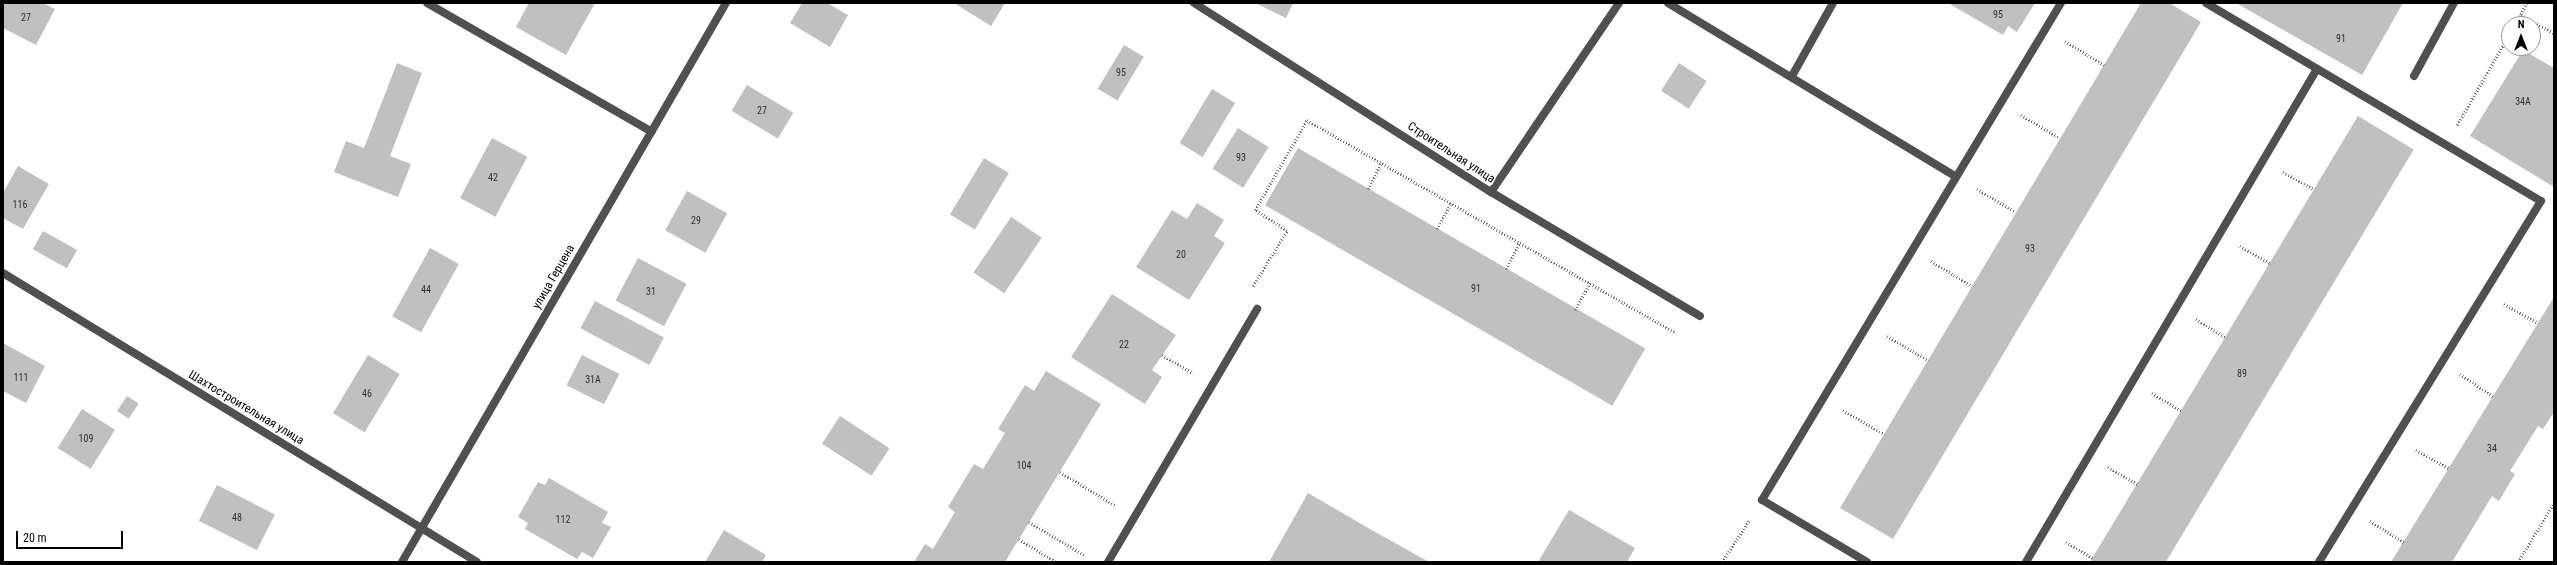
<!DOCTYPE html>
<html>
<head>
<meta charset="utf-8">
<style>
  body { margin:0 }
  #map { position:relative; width:2557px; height:565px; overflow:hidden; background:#fff; font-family:"Roboto Condensed",sans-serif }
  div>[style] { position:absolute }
  .building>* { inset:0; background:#c0c0c0; transform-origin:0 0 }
  .path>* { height:2.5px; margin-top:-1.25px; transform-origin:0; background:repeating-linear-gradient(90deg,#727272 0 1px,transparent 0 3px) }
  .lane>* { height:8px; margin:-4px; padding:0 4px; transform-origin:4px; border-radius:4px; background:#505050 }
  .street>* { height:8px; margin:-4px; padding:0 4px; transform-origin:4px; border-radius:4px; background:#505050 }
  span { translate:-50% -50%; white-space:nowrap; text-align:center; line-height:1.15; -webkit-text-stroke:3.5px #fff; paint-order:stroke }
  .number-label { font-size:10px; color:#303030 }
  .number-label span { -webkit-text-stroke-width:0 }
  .street-label { font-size:12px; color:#000 }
  .frame { position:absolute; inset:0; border:4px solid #000; pointer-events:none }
  .north { position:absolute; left:2501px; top:16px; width:40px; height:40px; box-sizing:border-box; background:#fff; border:1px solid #999; border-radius:50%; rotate:0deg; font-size:11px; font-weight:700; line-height:16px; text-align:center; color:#000 }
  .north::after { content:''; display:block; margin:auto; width:14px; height:18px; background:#000; clip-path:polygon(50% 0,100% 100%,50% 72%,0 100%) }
  .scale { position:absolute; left:16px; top:531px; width:107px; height:18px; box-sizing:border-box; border:2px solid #000; border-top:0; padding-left:5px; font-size:12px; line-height:14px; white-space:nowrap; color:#000; -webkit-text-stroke:3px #fff; paint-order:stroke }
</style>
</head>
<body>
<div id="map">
  <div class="building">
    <i style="clip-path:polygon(4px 3px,43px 3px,55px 9px,36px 45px,3px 28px)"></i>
    <i style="clip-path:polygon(529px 3px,595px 3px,566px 55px,516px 27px)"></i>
    <i style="clip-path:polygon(802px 3px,827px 3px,848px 15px,830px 47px,790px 23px)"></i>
    <i style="clip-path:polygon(954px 3px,1005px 3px,991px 26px)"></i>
    <i style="clip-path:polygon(1255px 3px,1293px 3px,1286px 18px)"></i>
    <i style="clip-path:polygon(1948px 3px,2035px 3px,2017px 32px,2008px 26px,2003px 35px)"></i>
    <i style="clip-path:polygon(2141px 3px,2169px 3px,2201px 22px,1893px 539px,1840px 508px)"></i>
    <i style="clip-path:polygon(2236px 3px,2403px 3px,2362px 75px)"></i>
    <i style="left:1124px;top:45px;width:23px;height:51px;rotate:31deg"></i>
    <i style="clip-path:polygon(2523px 50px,2554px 68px,2554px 187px,2470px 136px)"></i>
    <i style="clip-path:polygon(397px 63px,422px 73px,390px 156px,411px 164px,398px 197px,334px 172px,346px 141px,364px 148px)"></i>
    <i style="left:1679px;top:63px;width:33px;height:33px;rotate:33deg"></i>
    <i style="left:747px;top:85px;width:54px;height:30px;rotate:31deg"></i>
    <i style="left:1212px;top:89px;width:27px;height:63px;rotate:31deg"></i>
    <i style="left:2358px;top:116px;width:65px;height:519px;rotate:31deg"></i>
    <i style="left:1238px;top:128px;width:36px;height:48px;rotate:32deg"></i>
    <i style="left:492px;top:138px;width:40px;height:68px;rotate:28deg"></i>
    <i style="left:1298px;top:148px;width:401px;height:66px;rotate:30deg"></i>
    <i style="left:984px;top:158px;width:29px;height:66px;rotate:31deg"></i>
    <i style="clip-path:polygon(18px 166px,49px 184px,23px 229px,3px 218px,3px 193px)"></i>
    <i style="left:687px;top:191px;width:46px;height:45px;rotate:29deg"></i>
    <i style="clip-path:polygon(1197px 203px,1224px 220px,1214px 236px,1225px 243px,1189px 300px,1136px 267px,1172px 210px,1187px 219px)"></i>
    <i style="left:1011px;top:217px;width:37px;height:67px;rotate:34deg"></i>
    <i style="left:43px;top:231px;width:39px;height:21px;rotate:29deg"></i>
    <i style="left:430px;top:248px;width:33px;height:78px;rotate:29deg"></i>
    <i style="left:638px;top:258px;width:55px;height:48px;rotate:28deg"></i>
    <i style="clip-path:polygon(1112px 294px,1176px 335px,1152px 370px,1162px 377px,1145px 404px,1071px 357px)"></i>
    <i style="clip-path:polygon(2554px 297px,2554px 412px,2543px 429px,2538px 426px,2510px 471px,2515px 474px,2499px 501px,2492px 496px,2452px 562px,2391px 562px)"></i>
    <i style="left:595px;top:301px;width:78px;height:31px;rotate:28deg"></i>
    <i style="clip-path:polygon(3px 343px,45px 366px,26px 403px,3px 391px)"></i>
    <i style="left:368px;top:355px;width:37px;height:68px;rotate:31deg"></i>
    <i style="left:582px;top:355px;width:42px;height:34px;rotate:27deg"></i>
    <i style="clip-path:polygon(1046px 371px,1101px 404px,1005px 562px,914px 562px,925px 544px,933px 549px,955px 512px,948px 507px,974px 464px,983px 469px,1005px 433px,998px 429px,1025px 385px,1034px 391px)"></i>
    <i style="left:127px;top:396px;width:14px;height:18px;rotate:34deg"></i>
    <i style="left:82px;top:409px;width:39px;height:46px;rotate:32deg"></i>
    <i style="left:840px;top:416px;width:59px;height:33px;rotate:33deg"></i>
    <i style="clip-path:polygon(549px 478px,608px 512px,602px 523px,611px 527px,593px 558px,582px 552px,577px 559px,525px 529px,528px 523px,518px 517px,538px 482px,545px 485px)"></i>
    <i style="left:217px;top:485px;width:65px;height:40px;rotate:27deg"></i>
    <i style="clip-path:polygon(1308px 493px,1370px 529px,1429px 562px,1269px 562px)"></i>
    <i style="clip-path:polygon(1569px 510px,1635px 548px,1627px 562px,1538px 562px)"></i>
    <i style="clip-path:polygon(724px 530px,766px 555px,762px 562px,705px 562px)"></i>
  </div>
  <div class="path">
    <i style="left:2527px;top:3px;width:13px;rotate:117deg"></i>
    <i style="left:2521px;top:15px;width:38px;rotate:29deg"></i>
    <i style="left:2515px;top:24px;width:11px;rotate:-56deg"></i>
    <i style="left:2065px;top:41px;width:46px;rotate:31.6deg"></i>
    <i style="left:2021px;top:115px;width:45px;rotate:30.5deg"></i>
    <i style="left:2457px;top:125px;width:104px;rotate:-60deg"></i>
    <i style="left:2283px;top:172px;width:35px;rotate:29deg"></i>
    <i style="left:1368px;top:189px;width:29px;rotate:-63deg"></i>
    <i style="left:1977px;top:189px;width:45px;rotate:30.5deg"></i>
    <i style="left:1437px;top:229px;width:30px;rotate:-62deg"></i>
    <i style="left:2240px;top:246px;width:36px;rotate:30deg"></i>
    <i style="left:1931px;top:261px;width:48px;rotate:31.4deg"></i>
    <i style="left:1506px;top:269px;width:29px;rotate:-63deg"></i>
    <i style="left:1253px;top:286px;width:65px;rotate:-58.3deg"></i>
    <i style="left:1287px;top:231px;width:38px;rotate:-147deg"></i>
    <i style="left:1255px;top:210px;width:104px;rotate:-60deg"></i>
    <i style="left:1307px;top:120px;width:426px;rotate:30deg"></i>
    <i style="left:2504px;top:304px;width:39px;rotate:29deg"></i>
    <i style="left:1575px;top:310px;width:31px;rotate:-61deg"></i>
    <i style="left:2196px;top:319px;width:36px;rotate:32deg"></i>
    <i style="left:1887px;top:336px;width:48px;rotate:30.3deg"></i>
    <i style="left:1162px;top:355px;width:36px;rotate:30deg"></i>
    <i style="left:2460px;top:374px;width:40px;rotate:34deg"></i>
    <i style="left:2152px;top:393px;width:35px;rotate:31deg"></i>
    <i style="left:1843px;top:410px;width:48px;rotate:30.3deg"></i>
    <i style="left:2416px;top:450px;width:38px;rotate:29deg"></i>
    <i style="left:2108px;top:467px;width:36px;rotate:30deg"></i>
    <i style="left:1060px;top:472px;width:64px;rotate:31deg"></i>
    <i style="left:2370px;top:521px;width:40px;rotate:32deg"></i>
    <i style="left:1029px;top:522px;width:66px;rotate:30.8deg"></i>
    <i style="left:1019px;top:539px;width:44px;rotate:31.9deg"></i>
    <i style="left:2066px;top:542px;width:33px;rotate:31deg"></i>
    <i style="left:1722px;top:562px;width:51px;rotate:-56.9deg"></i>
    <i style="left:2518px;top:562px;width:69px;rotate:-58.6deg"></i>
  </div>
  <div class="lane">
    <i style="left:427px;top:3px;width:259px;rotate:29.8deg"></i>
    <i style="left:1668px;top:3px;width:335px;rotate:31.1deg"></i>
    <i style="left:2206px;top:3px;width:389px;rotate:30.6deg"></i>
    <i style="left:2541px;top:201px;width:424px;rotate:121.6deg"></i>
    <i style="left:1792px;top:76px;width:84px;rotate:-60.7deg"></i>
    <i style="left:2414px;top:76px;width:83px;rotate:-61.3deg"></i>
    <i style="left:1491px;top:192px;width:228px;rotate:-55.9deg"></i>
    <i style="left:1108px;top:562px;width:294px;rotate:-59.5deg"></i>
    <i style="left:1867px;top:562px;width:122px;rotate:-149.4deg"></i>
    <i style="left:1762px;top:500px;width:580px;rotate:-58.97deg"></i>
    <i style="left:2026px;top:562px;width:572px;rotate:-59.45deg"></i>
  </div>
  <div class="street">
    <i style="left:1194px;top:3px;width:352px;rotate:32.5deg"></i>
    <i style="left:1491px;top:192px;width:243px;rotate:30.7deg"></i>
    <i style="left:3px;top:273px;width:555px;rotate:31.37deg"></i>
    <i style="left:402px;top:562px;width:646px;rotate:-59.9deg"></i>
  </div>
  <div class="number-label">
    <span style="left:1998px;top:15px">95</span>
    <span style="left:26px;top:18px">27</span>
    <span style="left:2341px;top:39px">91</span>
    <span style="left:1121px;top:73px">95</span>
    <span style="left:2523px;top:102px">34А</span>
    <span style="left:762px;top:111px">27</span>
    <span style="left:1241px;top:158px">93</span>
    <span style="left:493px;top:178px">42</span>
    <span style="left:20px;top:205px">116</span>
    <span style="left:696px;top:221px">29</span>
    <span style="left:2030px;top:249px">93</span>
    <span style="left:1181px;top:255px">20</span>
    <span style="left:1476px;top:289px">91</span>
    <span style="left:426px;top:290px">44</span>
    <span style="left:651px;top:292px">31</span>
    <span style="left:1124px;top:345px">22</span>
    <span style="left:2242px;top:374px">89</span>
    <span style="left:21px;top:378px">111</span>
    <span style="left:593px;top:380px">31А</span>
    <span style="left:367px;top:394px">46</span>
    <span style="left:86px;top:439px">109</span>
    <span style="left:2492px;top:449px">34</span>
    <span style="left:1024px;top:466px">104</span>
    <span style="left:237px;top:518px">48</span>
    <span style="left:563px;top:520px">112</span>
  </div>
  <div class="street-label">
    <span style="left:1451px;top:153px;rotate:33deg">Строительная улица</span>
    <span style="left:554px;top:277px;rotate:-60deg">улица Герцена</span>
    <span style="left:246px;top:408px;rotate:31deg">Шахтостроительная улица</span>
  </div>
  <div class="frame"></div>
  <div class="north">N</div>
  <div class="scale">20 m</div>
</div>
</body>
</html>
